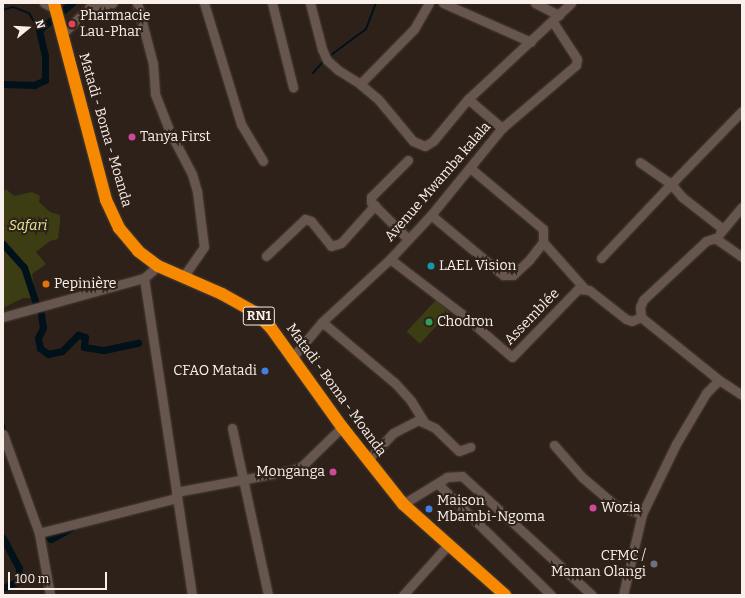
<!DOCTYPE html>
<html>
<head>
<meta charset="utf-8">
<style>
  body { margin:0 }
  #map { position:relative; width:745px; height:598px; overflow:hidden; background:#2e2119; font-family:Bitter,serif }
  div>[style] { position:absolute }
  .green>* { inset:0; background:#3c3d12; transform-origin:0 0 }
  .stream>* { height:2px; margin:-1px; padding:0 1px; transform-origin:1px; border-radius:1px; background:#001119 }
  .canal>* { height:7px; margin:-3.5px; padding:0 3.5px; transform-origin:3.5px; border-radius:3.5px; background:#001119 }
  .roads { filter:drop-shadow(0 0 1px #483d37) drop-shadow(0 0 1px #483d37) }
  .minor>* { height:9px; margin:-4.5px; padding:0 4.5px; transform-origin:4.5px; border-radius:4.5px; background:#66564d }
  .highway>* { height:12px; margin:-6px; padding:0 6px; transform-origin:6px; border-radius:6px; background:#f68900 }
  .dots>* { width:11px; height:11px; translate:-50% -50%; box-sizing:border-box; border:2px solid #2e2119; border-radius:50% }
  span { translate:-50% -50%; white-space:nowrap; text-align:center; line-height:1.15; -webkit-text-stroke:4px #2e2119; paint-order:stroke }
  .shield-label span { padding:1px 3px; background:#2e2119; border:1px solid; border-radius:3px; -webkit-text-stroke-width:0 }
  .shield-label { font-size:13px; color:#faf0eb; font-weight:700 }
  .poi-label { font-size:14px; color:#faf0eb }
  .left { translate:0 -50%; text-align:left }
  .right { translate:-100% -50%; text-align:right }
  .street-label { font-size:14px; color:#faf0eb }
  .park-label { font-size:14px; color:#e6e991; font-style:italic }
  .frame { position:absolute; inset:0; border:4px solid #faf0eb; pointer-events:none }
  .north { position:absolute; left:8px; top:8px; width:40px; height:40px; -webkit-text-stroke:3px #2e2119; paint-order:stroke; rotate:72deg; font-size:11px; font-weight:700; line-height:16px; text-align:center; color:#faf0eb }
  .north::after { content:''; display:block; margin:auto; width:14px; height:18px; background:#faf0eb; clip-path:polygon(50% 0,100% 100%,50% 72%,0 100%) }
  .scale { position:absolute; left:8px; top:572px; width:99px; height:18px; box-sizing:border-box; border:2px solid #faf0eb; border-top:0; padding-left:5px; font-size:12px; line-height:14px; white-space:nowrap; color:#faf0eb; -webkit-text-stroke:3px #2e2119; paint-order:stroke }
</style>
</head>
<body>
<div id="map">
  <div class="green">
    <i style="clip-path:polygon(6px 189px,14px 196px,32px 192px,40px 196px,39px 202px,50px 212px,60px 215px,60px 222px,58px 239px,50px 241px,36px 252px,46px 264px,32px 274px,36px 298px,23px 298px,3px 308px,3px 192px)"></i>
    <i style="left:436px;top:300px;width:18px;height:43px;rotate:43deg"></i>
  </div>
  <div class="stream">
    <i style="left:3px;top:10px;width:10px;rotate:-17deg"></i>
    <i style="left:13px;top:7px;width:17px;rotate:21deg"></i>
    <i style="left:29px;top:13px;width:20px;rotate:60deg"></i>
    <i style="left:331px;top:55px;width:44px;rotate:-36.6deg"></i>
    <i style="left:366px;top:29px;width:28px;rotate:-69deg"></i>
    <i style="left:313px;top:73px;width:15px;rotate:-48deg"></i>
    <i style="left:3px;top:423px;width:9px;rotate:72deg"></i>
    <i style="left:12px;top:447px;width:83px;rotate:69.6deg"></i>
    <i style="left:44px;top:535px;width:19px;rotate:81deg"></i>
  </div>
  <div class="canal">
    <i style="left:3px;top:84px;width:31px;rotate:2deg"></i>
    <i style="left:34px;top:85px;width:12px;rotate:-24deg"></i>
    <i style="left:45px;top:80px;width:24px;rotate:-90deg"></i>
    <i style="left:45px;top:56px;width:27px;rotate:-103deg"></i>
    <i style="left:39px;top:30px;width:43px;rotate:-39.3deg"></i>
    <i style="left:3px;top:244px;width:31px;rotate:48deg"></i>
    <i style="left:24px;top:267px;width:39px;rotate:72deg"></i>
    <i style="left:41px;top:314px;width:14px;rotate:82deg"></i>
    <i style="left:43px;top:328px;width:11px;rotate:117deg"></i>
    <i style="left:38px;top:338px;width:10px;rotate:79deg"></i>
    <i style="left:40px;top:348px;width:10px;rotate:37deg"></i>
    <i style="left:48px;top:354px;width:14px;rotate:-12deg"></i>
    <i style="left:62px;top:351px;width:23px;rotate:-45deg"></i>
    <i style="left:78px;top:335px;width:7px;rotate:16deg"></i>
    <i style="left:85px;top:337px;width:10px;rotate:96deg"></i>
    <i style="left:84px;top:347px;width:20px;rotate:9deg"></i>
    <i style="left:104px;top:350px;width:35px;rotate:-12deg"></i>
    <i style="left:42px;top:531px;width:12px;rotate:42deg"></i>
    <i style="left:51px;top:539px;width:23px;rotate:-29deg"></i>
    <i style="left:3px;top:538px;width:34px;rotate:62deg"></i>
    <i style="left:19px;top:568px;width:13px;rotate:90deg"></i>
    <i style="left:19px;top:581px;width:17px;rotate:156deg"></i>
  </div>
  <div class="roads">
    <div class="minor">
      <i style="left:44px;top:3px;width:11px;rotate:27deg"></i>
      <i style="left:137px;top:3px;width:63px;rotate:75.3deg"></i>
      <i style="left:153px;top:64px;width:30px;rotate:86deg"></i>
      <i style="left:155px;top:94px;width:41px;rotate:68.5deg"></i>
      <i style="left:170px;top:132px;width:47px;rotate:62.4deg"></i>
      <i style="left:192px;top:174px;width:18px;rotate:74deg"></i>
      <i style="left:197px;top:191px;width:56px;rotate:82.9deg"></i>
      <i style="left:204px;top:247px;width:37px;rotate:125deg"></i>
      <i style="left:204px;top:3px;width:127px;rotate:73deg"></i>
      <i style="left:241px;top:124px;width:43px;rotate:59.3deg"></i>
      <i style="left:272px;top:3px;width:87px;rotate:76deg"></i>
      <i style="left:310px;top:3px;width:48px;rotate:75.4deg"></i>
      <i style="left:322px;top:49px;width:12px;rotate:66deg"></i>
      <i style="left:327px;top:60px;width:15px;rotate:42deg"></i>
      <i style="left:338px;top:70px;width:26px;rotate:32deg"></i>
      <i style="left:429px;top:3px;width:30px;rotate:120deg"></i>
      <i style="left:414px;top:29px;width:77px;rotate:134.5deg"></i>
      <i style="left:360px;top:84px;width:23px;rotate:40deg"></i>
      <i style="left:378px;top:99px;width:55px;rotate:50.2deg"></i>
      <i style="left:413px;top:141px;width:13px;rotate:23deg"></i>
      <i style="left:425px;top:146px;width:9px;rotate:-32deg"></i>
      <i style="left:433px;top:141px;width:55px;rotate:-50.2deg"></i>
      <i style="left:468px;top:99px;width:141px;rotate:-43deg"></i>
      <i style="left:443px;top:3px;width:96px;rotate:23.9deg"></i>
      <i style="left:535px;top:3px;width:27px;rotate:27deg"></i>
      <i style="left:62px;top:34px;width:39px;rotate:-44deg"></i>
      <i style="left:90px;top:7px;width:23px;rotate:-10deg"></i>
      <i style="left:468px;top:99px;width:45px;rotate:40.5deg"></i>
      <i style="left:408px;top:160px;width:52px;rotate:135deg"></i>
      <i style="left:371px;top:197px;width:5px;rotate:90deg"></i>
      <i style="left:371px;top:202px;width:52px;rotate:45deg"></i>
      <i style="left:431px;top:215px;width:94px;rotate:39.8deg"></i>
      <i style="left:503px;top:275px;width:10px"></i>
      <i style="left:513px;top:275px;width:22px;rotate:-43deg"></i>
      <i style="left:529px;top:260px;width:23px;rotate:-52deg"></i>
      <i style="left:543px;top:242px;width:13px;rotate:-90deg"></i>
      <i style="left:543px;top:229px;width:95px;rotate:-140.1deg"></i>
      <i style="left:723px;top:229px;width:52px;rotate:-142deg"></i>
      <i style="left:682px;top:197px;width:17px;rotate:-130deg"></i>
      <i style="left:671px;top:184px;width:102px;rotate:-45.8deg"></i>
      <i style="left:720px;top:233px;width:34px;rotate:-50deg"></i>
      <i style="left:543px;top:242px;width:62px;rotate:48.3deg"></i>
      <i style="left:266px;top:256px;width:54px;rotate:-43.5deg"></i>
      <i style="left:305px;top:219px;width:6px;rotate:18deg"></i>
      <i style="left:311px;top:221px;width:32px;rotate:51deg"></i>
      <i style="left:331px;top:246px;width:10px;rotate:-17deg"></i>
      <i style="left:341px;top:243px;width:51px;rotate:-48.2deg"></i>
      <i style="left:601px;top:258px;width:102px;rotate:-46.6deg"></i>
      <i style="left:671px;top:184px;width:38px;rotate:-145deg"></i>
      <i style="left:390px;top:259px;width:91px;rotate:37.4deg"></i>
      <i style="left:462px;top:314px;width:66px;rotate:40.7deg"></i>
      <i style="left:512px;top:357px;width:95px;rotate:-45.9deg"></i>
      <i style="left:578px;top:289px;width:11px;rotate:5deg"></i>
      <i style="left:589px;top:290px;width:47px;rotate:38.1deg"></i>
      <i style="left:626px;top:319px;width:6px;rotate:18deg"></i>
      <i style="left:632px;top:321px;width:10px;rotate:-24deg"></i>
      <i style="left:144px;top:278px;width:321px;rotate:81.4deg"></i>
      <i style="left:3px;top:317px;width:146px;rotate:-15.5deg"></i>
      <i style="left:144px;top:278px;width:18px;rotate:-41deg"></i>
      <i style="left:322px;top:322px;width:95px;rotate:39.9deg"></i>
      <i style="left:395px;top:383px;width:24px;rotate:48deg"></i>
      <i style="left:411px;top:401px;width:25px;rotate:58deg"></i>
      <i style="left:292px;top:358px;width:47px;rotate:-50.2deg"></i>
      <i style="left:322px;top:322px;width:93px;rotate:-42.8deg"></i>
      <i style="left:390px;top:259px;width:60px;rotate:-47deg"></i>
      <i style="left:431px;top:215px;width:112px;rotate:-50.8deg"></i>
      <i style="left:502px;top:128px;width:97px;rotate:-40.4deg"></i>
      <i style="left:576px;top:65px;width:6px;rotate:-81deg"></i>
      <i style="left:577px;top:59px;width:44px;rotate:-123deg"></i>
      <i style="left:719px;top:380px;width:100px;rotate:-141.1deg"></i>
      <i style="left:641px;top:317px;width:10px;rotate:-96deg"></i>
      <i style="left:640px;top:307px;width:8px;rotate:-67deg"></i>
      <i style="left:643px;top:300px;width:86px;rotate:-43.1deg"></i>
      <i style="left:706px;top:241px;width:9px;rotate:-18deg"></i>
      <i style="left:715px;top:238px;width:33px;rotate:35deg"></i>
      <i style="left:232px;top:428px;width:171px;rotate:77.8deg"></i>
      <i style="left:3px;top:434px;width:105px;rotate:70deg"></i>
      <i style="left:39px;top:533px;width:63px;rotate:79.9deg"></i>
      <i style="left:554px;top:445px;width:43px;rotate:48.8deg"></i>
      <i style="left:582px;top:477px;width:45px;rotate:40.5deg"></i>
      <i style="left:616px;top:506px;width:27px;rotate:17deg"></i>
      <i style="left:368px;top:460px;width:37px;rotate:-47deg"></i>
      <i style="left:393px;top:433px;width:28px;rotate:-27deg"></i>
      <i style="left:418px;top:420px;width:19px;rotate:25deg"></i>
      <i style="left:435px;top:428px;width:33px;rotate:44deg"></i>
      <i style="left:459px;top:451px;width:12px;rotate:-20deg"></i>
      <i style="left:438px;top:484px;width:158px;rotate:44.5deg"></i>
      <i style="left:176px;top:492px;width:119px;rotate:-10.6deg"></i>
      <i style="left:293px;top:470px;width:10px;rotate:-24deg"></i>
      <i style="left:302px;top:466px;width:56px;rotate:-44.3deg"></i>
      <i style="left:403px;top:504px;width:52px;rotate:-31.5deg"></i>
      <i style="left:447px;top:477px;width:15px;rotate:-4deg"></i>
      <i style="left:462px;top:476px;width:176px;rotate:42.5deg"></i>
      <i style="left:39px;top:533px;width:141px;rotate:-14.3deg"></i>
      <i style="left:403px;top:595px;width:69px;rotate:-48deg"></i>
      <i style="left:623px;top:595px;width:83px;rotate:-76.8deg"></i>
      <i style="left:642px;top:514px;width:78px;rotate:-64.1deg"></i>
      <i style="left:676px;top:444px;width:59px;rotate:-59.5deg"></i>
      <i style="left:706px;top:393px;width:18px;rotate:-45deg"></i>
      <i style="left:719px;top:380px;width:27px;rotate:33deg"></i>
    </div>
    <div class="highway">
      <i style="left:54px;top:3px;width:204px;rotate:75.2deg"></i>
      <i style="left:106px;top:200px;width:31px;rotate:65deg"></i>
      <i style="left:119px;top:228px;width:30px;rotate:50deg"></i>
      <i style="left:138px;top:251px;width:25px;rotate:37deg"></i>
      <i style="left:158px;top:266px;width:70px;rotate:23.6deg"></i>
      <i style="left:222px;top:294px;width:38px;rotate:29deg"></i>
      <i style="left:255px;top:312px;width:23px;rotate:45deg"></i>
      <i style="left:271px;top:328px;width:122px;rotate:54.4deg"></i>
      <i style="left:342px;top:427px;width:98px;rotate:51.6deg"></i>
      <i style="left:403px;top:504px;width:137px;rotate:41.7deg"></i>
    </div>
  </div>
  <div class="dots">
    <i style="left:72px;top:24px;background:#e0444e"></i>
    <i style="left:132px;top:137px;background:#d1479c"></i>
    <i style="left:431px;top:266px;background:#0f9aa8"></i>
    <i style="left:46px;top:284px;background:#e8710a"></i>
    <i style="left:429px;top:322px;background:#2e9e5b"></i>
    <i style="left:265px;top:371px;background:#3f7fe0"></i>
    <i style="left:333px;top:472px;background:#d1479c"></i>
    <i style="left:593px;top:508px;background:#d1479c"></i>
    <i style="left:429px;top:509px;background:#3f7fe0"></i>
    <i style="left:654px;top:564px;background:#6b7280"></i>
  </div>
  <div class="shield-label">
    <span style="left:259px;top:316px">RN1</span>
  </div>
  <div class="poi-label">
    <span class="left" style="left:80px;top:24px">Pharmacie<br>Lau-Phar</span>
    <span class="left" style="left:140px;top:137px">Tanya First</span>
    <span class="left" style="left:439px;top:266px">LAEL Vision</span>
    <span class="left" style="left:54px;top:284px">Pepinière</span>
    <span class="left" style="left:437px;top:322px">Chodron</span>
    <span class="right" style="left:257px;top:371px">CFAO Matadi</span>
    <span class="right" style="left:325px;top:472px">Monganga</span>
    <span class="left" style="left:437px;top:509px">Maison<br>Mbambi-Ngoma</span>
    <span class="left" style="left:601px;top:508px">Wozia</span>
    <span class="right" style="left:646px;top:564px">CFMC /<br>Maman Olangi</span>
  </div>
  <div class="street-label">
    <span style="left:105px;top:130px;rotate:74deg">Matadi - Boma - Moanda</span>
    <span style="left:438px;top:182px;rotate:-49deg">Avenue Mwamba kalala</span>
    <span style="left:532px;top:317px;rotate:-46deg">Assemblée</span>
    <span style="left:336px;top:390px;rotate:54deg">Matadi - Boma - Moanda</span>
  </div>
  <div class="park-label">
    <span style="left:28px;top:226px">Safari</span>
  </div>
  <div class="frame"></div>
  <div class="north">N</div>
  <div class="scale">100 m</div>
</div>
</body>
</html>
